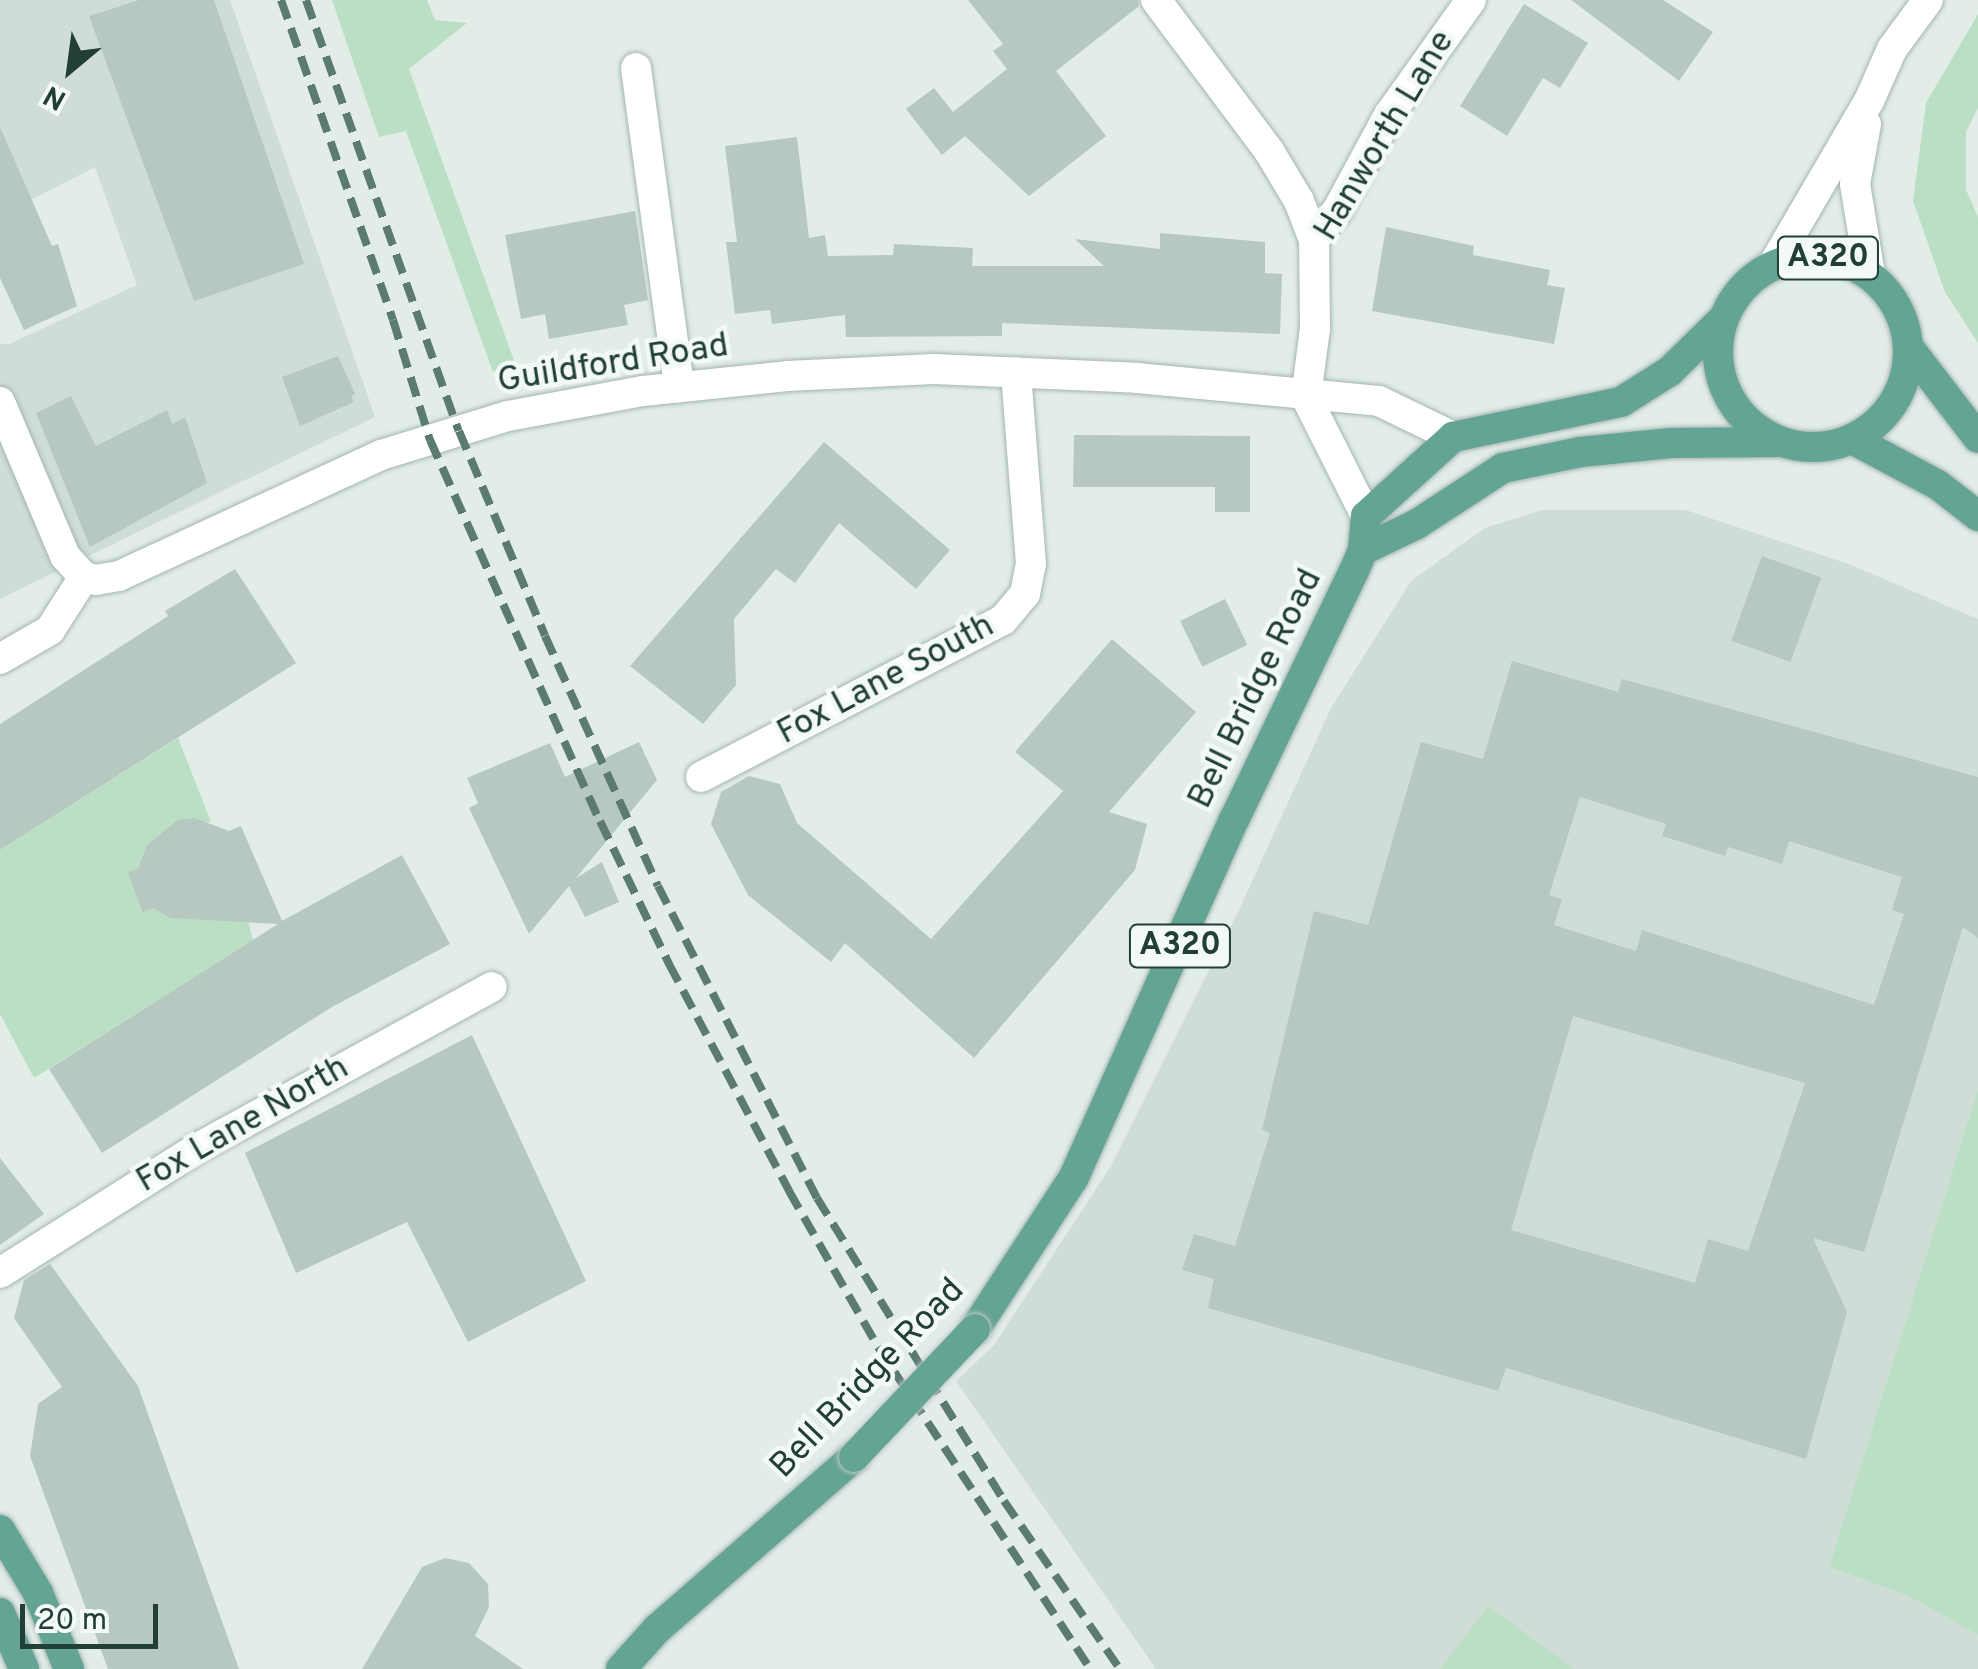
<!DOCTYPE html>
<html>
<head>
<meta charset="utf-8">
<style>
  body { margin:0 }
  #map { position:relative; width:1978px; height:1669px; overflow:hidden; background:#e2ede8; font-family:Overpass,sans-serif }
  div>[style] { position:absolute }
  .built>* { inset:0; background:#d0ddd7 }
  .green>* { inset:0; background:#badfc4 }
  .building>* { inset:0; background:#b7c8c1; transform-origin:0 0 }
  .roads { filter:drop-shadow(0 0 2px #a4b5af) drop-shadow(0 0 2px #a4b5af) }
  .minor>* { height:30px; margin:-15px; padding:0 15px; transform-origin:15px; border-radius:15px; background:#fff }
  .primary>* { height:30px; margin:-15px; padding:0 15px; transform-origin:15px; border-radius:15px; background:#64a494 }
  .primary>.ring { margin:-15px; padding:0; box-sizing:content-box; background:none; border:30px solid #64a494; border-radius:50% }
  .rail>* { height:8px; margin-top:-4px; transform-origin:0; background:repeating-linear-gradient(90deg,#5b7a72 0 20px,transparent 0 30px) }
  .bridges { filter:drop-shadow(0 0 2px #c1c9c7) drop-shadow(0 0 2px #c1c9c7) }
  .primary-bridge>* { height:30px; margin:-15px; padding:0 15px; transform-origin:15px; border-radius:15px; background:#64a494 }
  span { translate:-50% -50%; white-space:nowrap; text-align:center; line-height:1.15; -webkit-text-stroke:9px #f2f9f6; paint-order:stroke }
  .shield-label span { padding:2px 8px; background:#f2f9f6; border:2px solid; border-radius:8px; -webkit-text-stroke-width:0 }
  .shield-label { font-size:32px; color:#213e37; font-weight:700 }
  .street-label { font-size:35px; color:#213e37 }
  .north { position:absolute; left:20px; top:20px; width:100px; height:100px; -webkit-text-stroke:8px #f2f9f6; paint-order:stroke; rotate:209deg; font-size:28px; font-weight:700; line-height:40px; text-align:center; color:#213e37 }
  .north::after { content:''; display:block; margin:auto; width:35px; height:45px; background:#213e37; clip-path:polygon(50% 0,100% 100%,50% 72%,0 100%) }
  .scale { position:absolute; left:20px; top:1604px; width:138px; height:45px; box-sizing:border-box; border:5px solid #213e37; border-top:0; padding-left:12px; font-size:30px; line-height:35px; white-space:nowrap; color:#213e37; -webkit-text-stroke:8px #f2f9f6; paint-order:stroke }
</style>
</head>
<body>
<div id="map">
  <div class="built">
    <i style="clip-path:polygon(0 0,230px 0,375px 417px,0 599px,0 344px,9px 344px,137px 285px,95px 167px,0 216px)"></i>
    <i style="clip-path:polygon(1542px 510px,1686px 510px,1849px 564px,1978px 619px,1978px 1089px,1829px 1567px,1908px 1596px,1978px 1635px,1978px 1669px,1156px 1669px,956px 1381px,994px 1345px,1111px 1166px,1238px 912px,1331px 708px,1411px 581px,1485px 528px)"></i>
  </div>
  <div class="green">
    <i style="clip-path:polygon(332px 0,427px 0,435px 20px,467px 23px,409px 69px,516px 366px,493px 372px,406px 131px,379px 137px)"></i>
    <i style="clip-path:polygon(1978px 14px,1978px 108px,1966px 132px,1966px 190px,1978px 217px,1978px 343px,1945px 292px,1913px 201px,1926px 103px)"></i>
    <i style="clip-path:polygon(178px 738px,211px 822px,177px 820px,147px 845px,138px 868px,129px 872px,141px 912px,153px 908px,170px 918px,241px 892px,253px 940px,34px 1078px,0 1014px,0 850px)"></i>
    <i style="clip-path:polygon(1978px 1089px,1978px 1635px,1908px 1596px,1829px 1567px)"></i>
    <i style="clip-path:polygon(1488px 1606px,1574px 1669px,1440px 1669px)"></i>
  </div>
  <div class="building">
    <i style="clip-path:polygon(139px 0,214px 0,304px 264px,194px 301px,89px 16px)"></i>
    <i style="clip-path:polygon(968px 0,1138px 0,1139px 6px,1056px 71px,1106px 136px,1029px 196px,965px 136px,942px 155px,906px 109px,934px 88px,953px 112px,1007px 69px,993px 51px,1003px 44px)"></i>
    <i style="clip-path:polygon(1571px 0,1663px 0,1713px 32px,1679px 81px)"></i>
    <i style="clip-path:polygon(1524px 4px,1588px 43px,1560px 88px,1543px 78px,1507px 136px,1460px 106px)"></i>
    <i style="clip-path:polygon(0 127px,52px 246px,58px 244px,77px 306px,24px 330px,0 278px)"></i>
    <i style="clip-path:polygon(797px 137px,809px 238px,825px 235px,828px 256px,893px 255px,894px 244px,973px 248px,972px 266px,1104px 266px,1075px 239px,1160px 249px,1160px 233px,1265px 242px,1265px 273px,1282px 274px,1280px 334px,1002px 323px,1002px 336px,846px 337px,845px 315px,772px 324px,770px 310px,735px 314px,726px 242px,737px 242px,725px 146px)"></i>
    <i style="clip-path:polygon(635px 211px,648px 300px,624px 305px,628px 325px,549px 339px,545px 314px,521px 319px,505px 235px)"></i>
    <i style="clip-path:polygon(1386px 227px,1474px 246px,1473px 255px,1550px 270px,1547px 285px,1565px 288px,1554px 344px,1372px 311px)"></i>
    <i style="clip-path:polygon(338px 356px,355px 394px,351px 396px,354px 402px,300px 426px,282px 377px)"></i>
    <i style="clip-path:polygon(71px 396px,96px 446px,167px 410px,172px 424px,185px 417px,207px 483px,90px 547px,36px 413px)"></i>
    <i style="clip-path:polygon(1074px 435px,1250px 436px,1250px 512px,1215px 512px,1215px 487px,1073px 487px)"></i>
    <i style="clip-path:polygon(824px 442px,950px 550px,916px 589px,839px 523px,795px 583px,776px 569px,734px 619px,736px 685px,703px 724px,630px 666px)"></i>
    <i style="left:1762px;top:556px;width:63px;height:90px;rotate:20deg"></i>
    <i style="clip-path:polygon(235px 569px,296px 663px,0 850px,0 724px,168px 616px,165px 611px)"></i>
    <i style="left:1225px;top:599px;width:51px;height:50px;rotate:64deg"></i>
    <i style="clip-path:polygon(1112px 639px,1196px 712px,1109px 812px,1147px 824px,1135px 870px,974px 1058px,845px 943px,831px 962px,748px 895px,711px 824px,721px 792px,749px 776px,780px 784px,797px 823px,931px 939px,1063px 791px,1015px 752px)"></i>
    <i style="clip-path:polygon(evenodd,1512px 661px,1618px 692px,1622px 679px,1978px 777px,1978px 938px,1963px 927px,1864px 1252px,1813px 1238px,1847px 1312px,1806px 1459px,1506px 1368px,1498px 1391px,1208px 1308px,1214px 1279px,1182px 1270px,1194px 1234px,1235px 1246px,1270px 1133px,1262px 1130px,1314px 911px,1368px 925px,1421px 742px,1483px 759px,1512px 661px,1580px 797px,1666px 824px,1662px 836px,1725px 856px,1728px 847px,1782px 864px,1789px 841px,1902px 877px,1892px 910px,1904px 914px,1874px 1005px,1642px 930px,1636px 951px,1554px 925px,1562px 899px,1549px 895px,1580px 797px,1512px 661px,1573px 1016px,1805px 1083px,1748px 1251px,1708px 1239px,1695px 1283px,1511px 1230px,1573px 1016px)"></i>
    <i style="clip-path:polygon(639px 742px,657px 780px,576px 878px,602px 862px,619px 902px,585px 917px,569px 886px,529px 934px,469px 808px,478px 803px,467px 778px,550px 743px,565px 777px)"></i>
    <i style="clip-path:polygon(195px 818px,229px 831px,241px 826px,282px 921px,402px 855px,450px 944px,332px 1007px,102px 1153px,49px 1069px,278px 924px,170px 918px,153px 908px,142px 913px,128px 872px,138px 868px,147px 845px,177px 820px)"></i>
    <i style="clip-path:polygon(472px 1035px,586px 1281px,468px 1342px,407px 1222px,296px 1273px,245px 1153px)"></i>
    <i style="clip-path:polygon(0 1158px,44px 1214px,0 1245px)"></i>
    <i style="clip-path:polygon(50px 1264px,138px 1386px,239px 1669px,108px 1669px,30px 1456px,38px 1404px,62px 1387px,14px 1318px,24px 1280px)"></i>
    <i style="clip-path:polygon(445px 1558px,469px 1563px,488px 1584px,489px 1607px,475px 1636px,523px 1669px,362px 1669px,422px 1567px)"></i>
  </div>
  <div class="roads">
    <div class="minor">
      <i style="left:1156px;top:0;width:189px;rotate:53.2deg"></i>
      <i style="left:1269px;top:151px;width:58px;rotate:59deg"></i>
      <i style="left:1299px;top:201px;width:42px;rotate:69deg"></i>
      <i style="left:636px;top:68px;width:322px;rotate:82.3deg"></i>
      <i style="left:1866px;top:124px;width:61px;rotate:100.4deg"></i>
      <i style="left:1855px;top:184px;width:92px;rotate:80.6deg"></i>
      <i style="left:1773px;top:265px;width:190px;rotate:-59.7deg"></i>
      <i style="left:1869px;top:101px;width:57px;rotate:-66.1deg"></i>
      <i style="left:1892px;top:49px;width:61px;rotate:-53.7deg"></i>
      <i style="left:1306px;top:397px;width:69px;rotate:-82.5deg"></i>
      <i style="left:1315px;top:329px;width:89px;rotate:-90.6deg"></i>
      <i style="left:1314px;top:240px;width:37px;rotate:-52deg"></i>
      <i style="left:1337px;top:211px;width:109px;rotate:-61.6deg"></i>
      <i style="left:1389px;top:115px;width:141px;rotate:-54.5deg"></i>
      <i style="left:1306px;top:397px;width:133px;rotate:63.2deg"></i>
      <i style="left:0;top:402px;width:167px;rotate:67.1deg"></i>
      <i style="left:65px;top:556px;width:28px;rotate:48deg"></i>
      <i style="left:84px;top:577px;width:12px;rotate:14deg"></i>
      <i style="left:96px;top:580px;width:23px;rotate:-10deg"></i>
      <i style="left:119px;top:576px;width:289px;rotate:-24.8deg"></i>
      <i style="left:381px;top:455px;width:133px;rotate:-17.1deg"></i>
      <i style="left:508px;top:416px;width:137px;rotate:-10.5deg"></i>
      <i style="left:643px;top:391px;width:145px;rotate:-5.9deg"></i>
      <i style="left:787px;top:376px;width:147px;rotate:-2.7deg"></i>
      <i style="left:934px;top:369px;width:203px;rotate:2.5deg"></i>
      <i style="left:1137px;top:378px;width:243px;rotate:5.4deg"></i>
      <i style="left:1379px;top:401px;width:82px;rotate:25.9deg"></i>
      <i style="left:0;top:659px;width:58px;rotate:-30.1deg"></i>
      <i style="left:50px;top:630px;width:63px;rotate:-57.3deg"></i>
      <i style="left:701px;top:777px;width:340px;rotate:-27.5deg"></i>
      <i style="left:1003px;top:620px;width:34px;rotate:-50deg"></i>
      <i style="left:1025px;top:594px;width:31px;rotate:-79deg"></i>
      <i style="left:1031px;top:564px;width:192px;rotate:-94.5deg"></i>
      <i style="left:0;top:1273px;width:232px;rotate:-32.3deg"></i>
      <i style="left:196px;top:1149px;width:337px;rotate:-28.7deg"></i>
    </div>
    <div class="primary">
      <i class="ring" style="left:1718px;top:257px;width:160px;height:160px"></i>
      <i style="left:1909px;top:348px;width:113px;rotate:52.5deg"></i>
      <i style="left:1854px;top:440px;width:95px;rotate:28.2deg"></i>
      <i style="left:1938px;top:485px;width:51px;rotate:37.8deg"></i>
      <i style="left:1363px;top:550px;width:60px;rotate:-25.7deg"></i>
      <i style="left:1417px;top:524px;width:103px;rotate:-33.1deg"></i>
      <i style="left:1503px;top:468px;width:79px;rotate:-11.7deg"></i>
      <i style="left:1580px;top:452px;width:92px;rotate:-5.6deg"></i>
      <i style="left:1672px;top:443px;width:108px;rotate:-0.5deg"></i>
      <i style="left:975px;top:1329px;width:181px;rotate:-56.9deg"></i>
      <i style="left:1074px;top:1177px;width:391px;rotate:-65.9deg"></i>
      <i style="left:1234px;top:820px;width:276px;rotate:-64.3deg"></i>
      <i style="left:1354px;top:571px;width:23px;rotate:-67deg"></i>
      <i style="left:1363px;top:550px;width:34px;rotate:-85deg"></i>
      <i style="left:1366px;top:516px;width:118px;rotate:-42.2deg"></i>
      <i style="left:1453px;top:437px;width:172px;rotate:-11.8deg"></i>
      <i style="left:1621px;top:402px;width:58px;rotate:-32.3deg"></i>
      <i style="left:1670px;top:371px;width:74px;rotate:-44.5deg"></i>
      <i style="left:0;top:1530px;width:74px;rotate:58.9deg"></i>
      <i style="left:38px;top:1593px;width:82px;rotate:67.8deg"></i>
      <i style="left:0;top:1613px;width:61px;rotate:66.8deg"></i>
      <i style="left:621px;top:1669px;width:54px;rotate:-48deg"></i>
      <i style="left:657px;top:1629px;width:262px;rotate:-41.1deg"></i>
    </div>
  </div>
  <div class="rail">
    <i style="left:281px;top:0;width:339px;rotate:70.7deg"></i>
    <i style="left:393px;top:320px;width:126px;rotate:72.9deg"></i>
    <i style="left:430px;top:440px;width:417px;rotate:66deg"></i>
    <i style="left:600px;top:821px;width:159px;rotate:64.2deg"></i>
    <i style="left:669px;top:964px;width:257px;rotate:62.1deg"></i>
    <i style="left:789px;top:1191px;width:180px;rotate:60.3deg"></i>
    <i style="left:878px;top:1347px;width:386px;rotate:56.6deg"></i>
    <i style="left:306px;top:0;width:457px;rotate:70.5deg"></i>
    <i style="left:459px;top:431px;width:222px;rotate:67.2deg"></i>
    <i style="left:545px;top:636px;width:274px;rotate:65.7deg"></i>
    <i style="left:658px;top:886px;width:350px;rotate:63deg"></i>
    <i style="left:817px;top:1198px;width:356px;rotate:58.3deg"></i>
    <i style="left:1004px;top:1501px;width:204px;rotate:55.4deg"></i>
  </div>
  <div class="bridges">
    <div class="primary-bridge">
      <i style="left:854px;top:1457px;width:176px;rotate:-46.6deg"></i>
    </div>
  </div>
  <div class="shield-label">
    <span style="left:1828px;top:258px">A320</span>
    <span style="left:1180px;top:946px">A320</span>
  </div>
  <div class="street-label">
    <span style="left:1385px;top:136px;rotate:-59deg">Hanworth Lane</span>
    <span style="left:613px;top:364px;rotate:-9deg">Guildford Road</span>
    <span style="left:886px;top:680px;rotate:-28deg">Fox Lane South</span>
    <span style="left:1256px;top:689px;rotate:-64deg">Bell Bridge Road</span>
    <span style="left:243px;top:1125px;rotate:-30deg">Fox Lane North</span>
    <span style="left:868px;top:1379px;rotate:-46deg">Bell Bridge Road</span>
  </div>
  <div class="north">N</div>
  <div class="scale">20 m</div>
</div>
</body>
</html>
